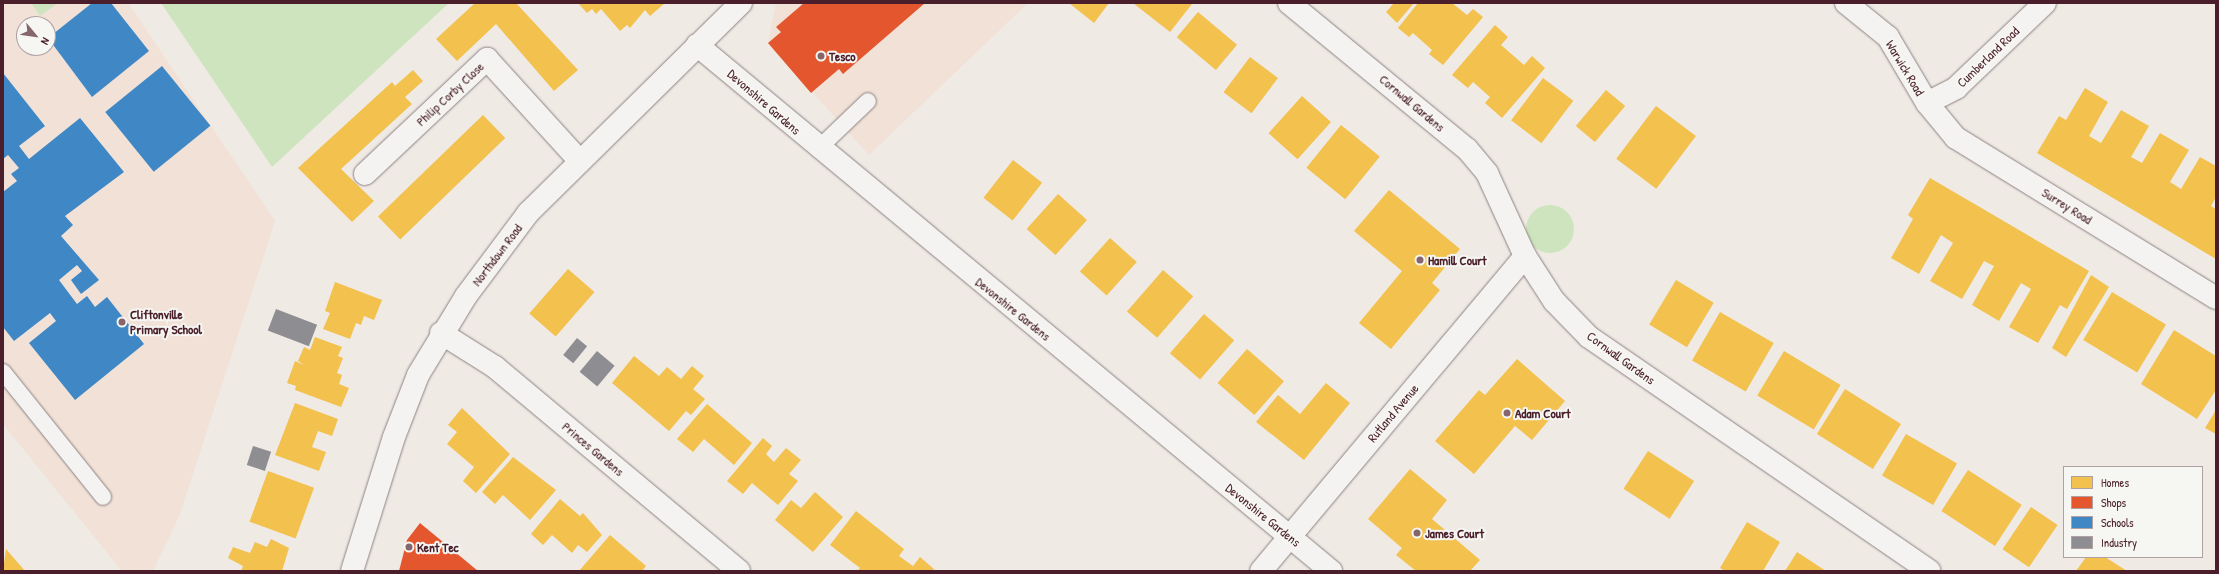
<!DOCTYPE html>
<html>
<head>
<meta charset="utf-8">
<style>
  body { margin:0 }
  #map { position:relative; width:2219px; height:574px; overflow:hidden; background:#f0eae5; font-family:"Patrick Hand",sans-serif }
  div>[style] { position:absolute }
  .built>* { inset:0; background:#f1e1d7 }
  .green>* { inset:0; background:#cee4be }
  .round { border-radius:50% }
  .homes>* { inset:0; background:#f2c14e; transform-origin:0 0 }
  .shops>* { inset:0; background:#e4572e }
  .schools>* { inset:0; background:#3f88c5; transform-origin:0 0 }
  .industry>* { inset:0; background:#8d8d92; transform-origin:0 0 }
  .roads { filter:drop-shadow(0 0 1px #8d8282) drop-shadow(0 0 1px #8d8282) }
  .service>* { height:16px; margin:-8px; padding:0 8px; transform-origin:8px; border-radius:8px; background:#f4f3f1 }
  .minor>* { height:22px; margin:-11px; padding:0 11px; transform-origin:11px; border-radius:11px; background:#f4f3f1 }
  .secondary>* { height:22px; margin:-11px; padding:0 11px; transform-origin:11px; border-radius:11px; background:#f4f3f1 }
  .dots>* { width:11px; height:11px; translate:-50% -50%; box-sizing:border-box; border:2px solid #f6f6f2; border-radius:50% }
  span { translate:-50% -50%; white-space:nowrap; text-align:center; line-height:1.15; -webkit-text-stroke:4px #f6f6f2; paint-order:stroke }
  .poi-label { font-size:13px; color:#4a1f2b; font-weight:700 }
  .left { translate:0 -50%; text-align:left }
  .street-label { font-size:13px; color:#4a1f2b }
  .frame { position:absolute; inset:0; border:4px solid #4a1f2b; pointer-events:none }
  .legend { position:absolute; left:2063px; top:466px; width:140px; height:92px; box-sizing:border-box; background:#f6f6f2; border:1px solid #b1a0a2; margin:0; padding:5px 7px; list-style:none; font-size:12px; color:#4a1f2b }
  .legend li { display:flex; align-items:center; gap:8px; height:20px }
  .legend b { width:20px; border:1px solid #b1a0a2 }
  .north { position:absolute; left:16px; top:16px; width:40px; height:40px; box-sizing:border-box; background:#f6f6f2; border:1px solid #b1a0a2; border-radius:50%; rotate:119deg; font-size:11px; font-weight:700; line-height:16px; text-align:center; color:#4a1f2b }
  .north::after { content:''; display:block; margin:auto; width:14px; height:18px; background:#84666c; clip-path:polygon(50% 0,100% 100%,50% 72%,0 100%) }
</style>
</head>
<body>
<div id="map">
  <div class="built">
    <i style="clip-path:polygon(evenodd,3px 3px,31px 3px,40px 16px,58px 3px,128px 3px,275px 221px,180px 514px,153px 571px,122px 571px,3px 424px,3px 3px,24px 24px,48px 24px,48px 48px,24px 48px,24px 24px)"></i>
    <i style="clip-path:polygon(776px 3px,1028px 3px,869px 155px,768px 43px)"></i>
  </div>
  <div class="green">
    <i style="clip-path:polygon(31px 3px,58px 3px,40px 16px)"></i>
    <i style="clip-path:polygon(161px 3px,449px 3px,272px 167px)"></i>
    <i class="round" style="left:1526px;top:205px;width:48px;height:48px"></i>
  </div>
  <div class="homes">
    <i style="clip-path:polygon(475px 3px,516px 3px,578px 70px,554px 91px,496px 24px,457px 61px,436px 39px)"></i>
    <i style="clip-path:polygon(578px 3px,665px 3px,650px 16px,645px 10px,630px 28px,627px 25px,620px 31px,601px 9px,596px 14px,592px 9px,587px 13px)"></i>
    <i style="clip-path:polygon(1069px 3px,1109px 3px,1094px 23px)"></i>
    <i style="clip-path:polygon(1133px 3px,1191px 3px,1192px 4px,1170px 32px)"></i>
    <i style="clip-path:polygon(1394px 3px,1414px 3px,1397px 23px,1386px 12px)"></i>
    <i style="clip-path:polygon(1418px 3px,1452px 3px,1467px 15px,1473px 9px,1483px 17px,1443px 65px,1429px 54px,1432px 50px,1413px 33px,1409px 37px,1398px 28px)"></i>
    <i style="left:1198px;top:12px;width:51px;height:33px;rotate:40deg"></i>
    <i style="clip-path:polygon(1495px 25px,1508px 37px,1501px 45px,1524px 65px,1532px 56px,1545px 68px,1502px 118px,1485px 103px,1490px 97px,1473px 82px,1468px 88px,1452px 75px)"></i>
    <i style="left:1250px;top:57px;width:35px;height:44px;rotate:37deg"></i>
    <i style="clip-path:polygon(413px 70px,423px 81px,405px 97px,412px 104px,341px 169px,374px 201px,352px 222px,298px 168px,392px 82px,395px 86px)"></i>
    <i style="left:1543px;top:78px;width:38px;height:53px;rotate:37deg"></i>
    <i style="clip-path:polygon(2085px 88px,2108px 102px,2089px 136px,2101px 143px,2121px 110px,2149px 126px,2131px 157px,2142px 163px,2160px 133px,2189px 150px,2170px 182px,2181px 189px,2200px 157px,2216px 166px,2216px 197px,2211px 206px,2216px 209px,2216px 259px,2037px 153px,2059px 116px,2066px 120px)"></i>
    <i style="left:1606px;top:90px;width:25px;height:47px;rotate:40deg"></i>
    <i style="left:1302px;top:96px;width:39px;height:50px;rotate:42deg"></i>
    <i style="left:1656px;top:106px;width:50px;height:66px;rotate:37deg"></i>
    <i style="left:483px;top:115px;width:32px;height:146px;rotate:46deg"></i>
    <i style="left:1341px;top:125px;width:50px;height:55px;rotate:39deg"></i>
    <i style="left:1013px;top:160px;width:37px;height:48px;rotate:38deg"></i>
    <i style="clip-path:polygon(1930px 178px,2089px 271px,2067px 309px,2060px 305px,2038px 343px,2009px 327px,2031px 289px,2021px 283px,1999px 321px,1972px 305px,1994px 266px,1984px 261px,1962px 299px,1930px 281px,1953px 243px,1941px 235px,1919px 274px,1891px 258px,1913px 219px,1908px 215px)"></i>
    <i style="clip-path:polygon(1389px 190px,1460px 249px,1432px 283px,1440px 290px,1391px 349px,1359px 323px,1402px 271px,1354px 231px)"></i>
    <i style="left:1058px;top:194px;width:39px;height:47px;rotate:42deg"></i>
    <i style="left:1110px;top:238px;width:36px;height:45px;rotate:42deg"></i>
    <i style="left:568px;top:269px;width:35px;height:59px;rotate:41deg"></i>
    <i style="left:1163px;top:270px;width:40px;height:55px;rotate:41deg"></i>
    <i style="clip-path:polygon(2091px 275px,2109px 287px,2066px 357px,2052px 348px)"></i>
    <i style="left:1676px;top:280px;width:44px;height:52px;rotate:31deg"></i>
    <i style="clip-path:polygon(335px 282px,382px 300px,374px 320px,364px 316px,361px 325px,356px 323px,350px 339px,323px 329px,330px 313px,325px 311px)"></i>
    <i style="left:2112px;top:292px;width:63px;height:56px;rotate:31deg"></i>
    <i style="left:1720px;top:312px;width:62px;height:56px;rotate:30deg"></i>
    <i style="left:1204px;top:314px;width:40px;height:52px;rotate:41deg"></i>
    <i style="clip-path:polygon(2174px 330px,2216px 356px,2216px 390px,2197px 419px,2141px 384px)"></i>
    <i style="clip-path:polygon(315px 337px,342px 347px,338px 356px,343px 358px,337px 373px,342px 375px,339px 384px,349px 388px,341px 407px,295px 390px,296px 386px,287px 383px,295px 361px,304px 365px,298px 361px,304px 347px,310px 350px)"></i>
    <i style="left:1247px;top:349px;width:49px;height:45px;rotate:41deg"></i>
    <i style="left:1784px;top:351px;width:66px;height:52px;rotate:31deg"></i>
    <i style="clip-path:polygon(634px 356px,659px 376px,667px 367px,681px 379px,692px 366px,704px 376px,693px 389px,705px 399px,691px 415px,686px 411px,669px 431px,612px 383px)"></i>
    <i style="clip-path:polygon(1517px 359px,1565px 401px,1532px 440px,1515px 426px,1474px 474px,1435px 441px,1479px 390px,1485px 395px)"></i>
    <i style="clip-path:polygon(1326px 383px,1350px 403px,1304px 460px,1256px 422px,1278px 395px,1300px 414px)"></i>
    <i style="left:1845px;top:389px;width:66px;height:53px;rotate:32deg"></i>
    <i style="clip-path:polygon(295px 403px,338px 419px,332px 436px,318px 431px,312px 447px,326px 452px,319px 471px,275px 455px)"></i>
    <i style="clip-path:polygon(707px 404px,752px 443px,734px 465px,704px 439px,693px 452px,677px 439px)"></i>
    <i style="clip-path:polygon(462px 408px,510px 454px,476px 493px,463px 481px,474px 467px,447px 444px,457px 432px,448px 425px)"></i>
    <i style="clip-path:polygon(2216px 410px,2216px 434px,2205px 428px)"></i>
    <i style="left:1906px;top:434px;width:59px;height:48px;rotate:30deg"></i>
    <i style="clip-path:polygon(763px 438px,772px 446px,766px 454px,774px 462px,786px 448px,801px 460px,789px 474px,798px 481px,778px 505px,752px 483px,743px 494px,727px 481px)"></i>
    <i style="left:1648px;top:451px;width:55px;height:45px;rotate:33deg"></i>
    <i style="clip-path:polygon(513px 457px,556px 490px,530px 520px,503px 495px,495px 504px,482px 492px)"></i>
    <i style="clip-path:polygon(1410px 469px,1447px 500px,1432px 519px,1480px 560px,1470px 571px,1416px 571px,1396px 555px,1402px 548px,1368px 519px)"></i>
    <i style="left:1968px;top:470px;width:64px;height:49px;rotate:33deg"></i>
    <i style="left:268px;top:471px;width:49px;height:54px;rotate:20deg"></i>
    <i style="clip-path:polygon(815px 492px,843px 517px,813px 552px,775px 520px,791px 500px,801px 508px)"></i>
    <i style="clip-path:polygon(560px 499px,580px 516px,583px 513px,602px 535px,587px 552px,578px 545px,572px 553px,552px 535px,543px 545px,531px 534px)"></i>
    <i style="left:2031px;top:507px;width:32px;height:51px;rotate:34deg"></i>
    <i style="clip-path:polygon(856px 511px,904px 549px,899px 556px,913px 566px,920px 557px,934px 569px,933px 571px,857px 571px,860px 568px,830px 545px)"></i>
    <i style="clip-path:polygon(1747px 522px,1780px 542px,1763px 571px,1725px 571px,1720px 568px)"></i>
    <i style="clip-path:polygon(610px 535px,646px 566px,642px 571px,579px 571px)"></i>
    <i style="clip-path:polygon(271px 539px,289px 548px,282px 571px,241px 571px,243px 566px,228px 558px,233px 547px,250px 553px,255px 542px,267px 547px)"></i>
    <i style="clip-path:polygon(6px 549px,25px 571px,3px 571px)"></i>
    <i style="clip-path:polygon(1797px 552px,1826px 571px,1785px 571px)"></i>
    <i style="clip-path:polygon(2086px 557px,2105px 557px,2127px 571px,2076px 571px)"></i>
  </div>
  <div class="shops">
    <i style="clip-path:polygon(804px 3px,925px 3px,843px 74px,839px 69px,811px 93px,768px 43px,781px 32px,776px 27px)"></i>
    <i style="clip-path:polygon(420px 523px,478px 571px,399px 571px,407px 540px)"></i>
  </div>
  <div class="schools">
    <i style="clip-path:polygon(92px 3px,111px 3px,149px 51px,92px 97px,48px 38px)"></i>
    <i style="left:162px;top:66px;width:77px;height:73px;rotate:51deg"></i>
    <i style="clip-path:polygon(3px 73px,45px 126px,19px 146px,29px 159px,80px 118px,124px 172px,65px 216px,73px 225px,61px 236px,99px 280px,81px 294px,71px 280px,82px 271px,77px 265px,59px 280px,77px 304px,87px 296px,95px 307px,107px 297px,144px 344px,75px 400px,29px 343px,56px 321px,50px 313px,14px 341px,3px 327px,3px 192px,17px 181px,11px 174px,19px 168px,8px 155px,3px 159px)"></i>
  </div>
  <div class="industry">
    <i style="left:276px;top:309px;width:44px;height:23px;rotate:21deg"></i>
    <i style="left:577px;top:338px;width:13px;height:22px;rotate:39deg"></i>
    <i style="left:597px;top:351px;width:23px;height:27px;rotate:40deg"></i>
    <i style="left:253px;top:446px;width:19px;height:20px;rotate:18deg"></i>
  </div>
  <div class="roads">
    <div class="service">
      <i style="left:818px;top:149px;width:69px;rotate:-43.8deg"></i>
      <i style="left:3px;top:372px;width:160px;rotate:51.3deg"></i>
    </div>
    <div class="minor">
      <i style="left:1289px;top:3px;width:230px;rotate:39.4deg"></i>
      <i style="left:1467px;top:149px;width:31px;rotate:50deg"></i>
      <i style="left:1487px;top:173px;width:91px;rotate:65.4deg"></i>
      <i style="left:1525px;top:256px;width:54px;rotate:57.2deg"></i>
      <i style="left:1554px;top:301px;width:50px;rotate:45.8deg"></i>
      <i style="left:1589px;top:337px;width:413px;rotate:34.5deg"></i>
      <i style="left:1846px;top:3px;width:54px;rotate:39deg"></i>
      <i style="left:1888px;top:37px;width:77px;rotate:59.4deg"></i>
      <i style="left:1927px;top:103px;width:45px;rotate:50.4deg"></i>
      <i style="left:1956px;top:138px;width:305px;rotate:31.6deg"></i>
      <i style="left:697px;top:45px;width:824px;rotate:39.68deg"></i>
      <i style="left:1927px;top:103px;width:33px;rotate:-27deg"></i>
      <i style="left:1956px;top:88px;width:123px;rotate:-43.7deg"></i>
      <i style="left:365px;top:174px;width:168px;rotate:-43.3deg"></i>
      <i style="left:487px;top:59px;width:137px;rotate:47.7deg"></i>
      <i style="left:441px;top:333px;width:64px;rotate:32.2deg"></i>
      <i style="left:495px;top:367px;width:318px;rotate:39.9deg"></i>
      <i style="left:1261px;top:571px;width:411px;rotate:-50deg"></i>
    </div>
    <div class="secondary">
      <i style="left:352px;top:571px;width:140px;rotate:-72.6deg"></i>
      <i style="left:394px;top:437px;width:66px;rotate:-68.8deg"></i>
      <i style="left:418px;top:375px;width:92px;rotate:-58.7deg"></i>
      <i style="left:466px;top:296px;width:104px;rotate:-53.2deg"></i>
      <i style="left:528px;top:213px;width:299px;rotate:-44.6deg"></i>
    </div>
  </div>
  <div class="dots">
    <i style="left:821px;top:56px;background:#84666c"></i>
    <i style="left:1420px;top:260px;background:#84666c"></i>
    <i style="left:122px;top:322px;background:#84666c"></i>
    <i style="left:1507px;top:413px;background:#84666c"></i>
    <i style="left:1417px;top:533px;background:#84666c"></i>
    <i style="left:409px;top:547px;background:#84666c"></i>
  </div>
  <div class="poi-label">
    <span class="left" style="left:829px;top:56px">Tesco</span>
    <span class="left" style="left:1428px;top:260px">Hamill Court</span>
    <span class="left" style="left:130px;top:322px">Cliftonville<br>Primary School</span>
    <span class="left" style="left:1515px;top:413px">Adam Court</span>
    <span class="left" style="left:1425px;top:533px">James Court</span>
    <span class="left" style="left:417px;top:547px">Kent Tec</span>
  </div>
  <div class="street-label">
    <span style="left:1988px;top:57px;rotate:-44deg">Cumberland Road</span>
    <span style="left:1905px;top:68px;rotate:59deg">Warwick Road</span>
    <span style="left:450px;top:94px;rotate:-43deg">Philip Corby Close</span>
    <span style="left:764px;top:102px;rotate:41deg">Devonshire Gardens</span>
    <span style="left:1412px;top:103px;rotate:40deg">Cornwall Gardens</span>
    <span style="left:2067px;top:206px;rotate:32deg">Surrey Road</span>
    <span style="left:497px;top:255px;rotate:-53deg">Northdown Road</span>
    <span style="left:1013px;top:309px;rotate:39deg">Devonshire Gardens</span>
    <span style="left:1621px;top:358px;rotate:36deg">Cornwall Gardens</span>
    <span style="left:1393px;top:413px;rotate:-50deg">Rutland Avenue</span>
    <span style="left:593px;top:449px;rotate:40deg">Princes Gardens</span>
    <span style="left:1263px;top:515px;rotate:39deg">Devonshire Gardens</span>
  </div>
  <div class="frame"></div>
  <ul class="legend">
  <li><b style="height:11px;background:#f2c14e"></b>Homes</li>
  <li><b style="height:11px;background:#e4572e"></b>Shops</li>
  <li><b style="height:11px;background:#3f88c5"></b>Schools</li>
  <li><b style="height:11px;background:#8d8d92"></b>Industry</li>
  </ul>
  <div class="north">N</div>
</div>
</body>
</html>
